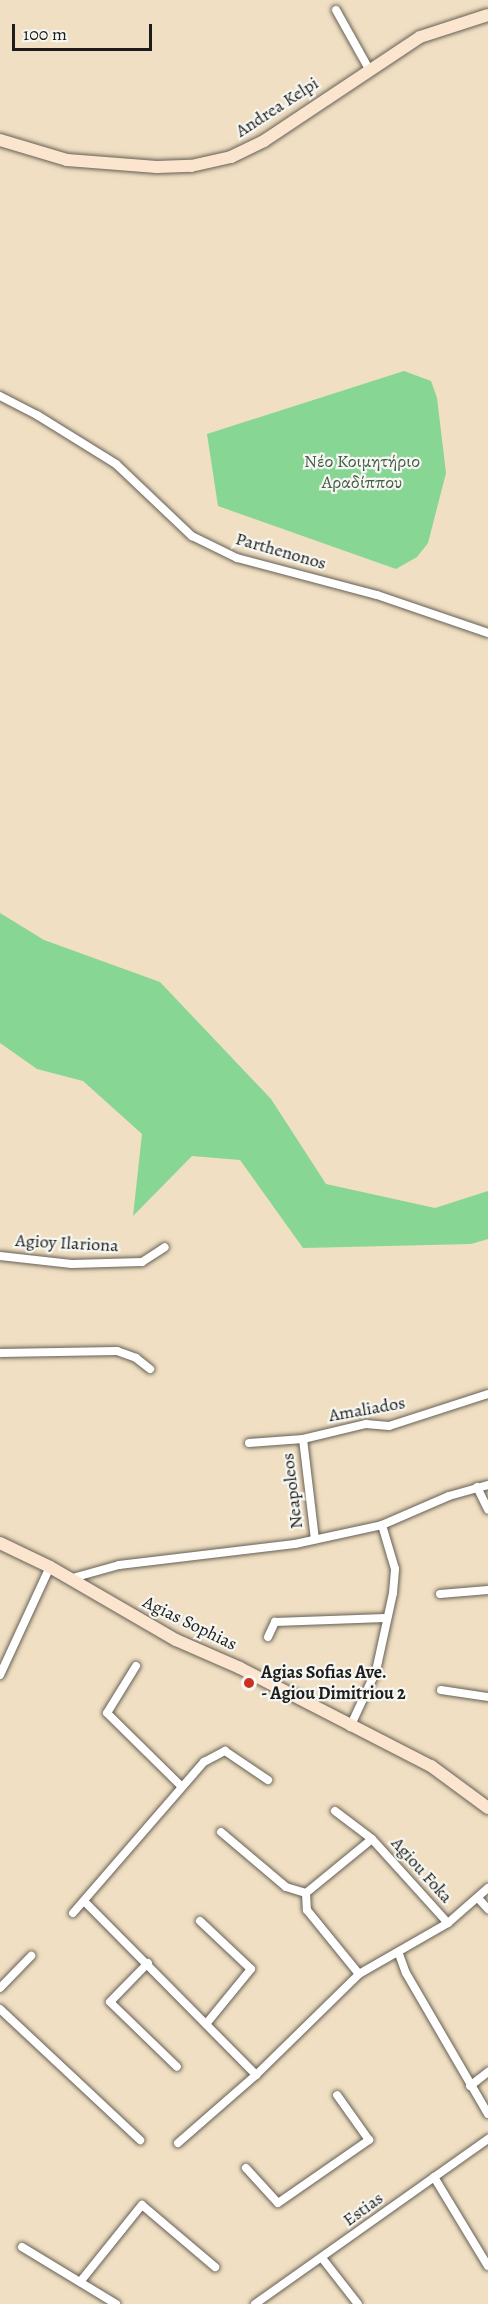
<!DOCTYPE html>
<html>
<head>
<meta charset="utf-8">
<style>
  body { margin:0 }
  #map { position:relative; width:488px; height:2304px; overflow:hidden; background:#f0dfc2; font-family:Alegreya,serif }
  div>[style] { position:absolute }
  .green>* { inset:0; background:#87d694 }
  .roads { filter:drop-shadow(0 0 2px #666056) drop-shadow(0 0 2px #666056) }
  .street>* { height:8px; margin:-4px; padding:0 4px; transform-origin:4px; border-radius:4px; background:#fff }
  .secondary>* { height:12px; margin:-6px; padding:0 6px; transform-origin:6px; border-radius:6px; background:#fce5cf }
  .dots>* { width:16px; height:16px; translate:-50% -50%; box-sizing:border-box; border:3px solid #f6f6f2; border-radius:50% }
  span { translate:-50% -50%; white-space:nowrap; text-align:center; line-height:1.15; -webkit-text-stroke:4.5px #f6f6f2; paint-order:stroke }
  .street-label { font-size:18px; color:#1c1c1c }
  .park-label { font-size:18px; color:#415d46 }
  .poi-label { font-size:18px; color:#1c1c1c; font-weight:700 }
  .left { translate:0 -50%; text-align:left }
  .scale { position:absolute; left:12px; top:24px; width:140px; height:27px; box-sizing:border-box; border:3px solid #1c1c1c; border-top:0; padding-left:8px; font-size:18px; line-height:21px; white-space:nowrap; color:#1c1c1c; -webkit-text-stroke:4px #f6f6f2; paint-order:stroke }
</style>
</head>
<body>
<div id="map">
  <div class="green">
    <i style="clip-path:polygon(404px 371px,431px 381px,437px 398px,446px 473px,428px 543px,417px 557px,396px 569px,218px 506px,207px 434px)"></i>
    <i style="clip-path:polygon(0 913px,44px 940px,160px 982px,271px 1099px,326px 1184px,435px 1208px,488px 1191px,488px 1239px,471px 1244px,303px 1248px,240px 1160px,192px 1156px,133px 1216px,142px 1134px,83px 1081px,37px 1069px,0 1043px)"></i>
  </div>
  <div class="roads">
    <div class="street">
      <i style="left:336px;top:10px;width:68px;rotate:60.8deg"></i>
      <i style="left:0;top:396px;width:42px;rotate:27.2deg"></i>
      <i style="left:37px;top:415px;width:93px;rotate:31.8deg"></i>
      <i style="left:116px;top:464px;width:105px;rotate:43.5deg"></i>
      <i style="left:192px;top:536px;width:50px;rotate:26.1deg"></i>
      <i style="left:237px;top:558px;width:145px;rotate:14.8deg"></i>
      <i style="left:377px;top:595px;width:117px;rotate:18.9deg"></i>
      <i style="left:0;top:1256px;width:72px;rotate:6.3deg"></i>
      <i style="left:72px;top:1264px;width:70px;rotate:-1.6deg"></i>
      <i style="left:142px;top:1262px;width:27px;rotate:-33deg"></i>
      <i style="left:0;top:1353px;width:117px;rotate:-1deg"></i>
      <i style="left:117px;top:1351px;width:20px;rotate:20deg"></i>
      <i style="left:136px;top:1358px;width:18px;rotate:38deg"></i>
      <i style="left:303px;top:1439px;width:101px;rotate:83.2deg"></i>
      <i style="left:249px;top:1443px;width:54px;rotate:-4.2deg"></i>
      <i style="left:303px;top:1439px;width:65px;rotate:-13.4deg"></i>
      <i style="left:366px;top:1424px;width:23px;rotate:5deg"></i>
      <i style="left:389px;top:1426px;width:104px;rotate:-17.9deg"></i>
      <i style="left:477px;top:1487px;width:25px;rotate:64deg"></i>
      <i style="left:69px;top:1579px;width:52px;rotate:-15.6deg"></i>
      <i style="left:119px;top:1565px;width:177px;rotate:-6.8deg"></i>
      <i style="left:295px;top:1544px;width:89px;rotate:-12.3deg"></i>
      <i style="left:382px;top:1525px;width:73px;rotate:-23.4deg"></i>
      <i style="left:449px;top:1496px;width:41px;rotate:-15.8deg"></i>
      <i style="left:440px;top:1594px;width:48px;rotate:-4.8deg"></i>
      <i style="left:268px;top:1637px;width:17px;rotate:-65deg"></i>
      <i style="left:275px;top:1622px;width:110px;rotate:-2.1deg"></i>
      <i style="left:136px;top:1666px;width:55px;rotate:121.7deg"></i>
      <i style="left:107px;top:1713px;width:104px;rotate:44.6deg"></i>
      <i style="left:0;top:1675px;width:119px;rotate:-65.2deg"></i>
      <i style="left:441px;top:1690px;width:48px;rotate:8.5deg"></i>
      <i style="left:350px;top:1727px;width:62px;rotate:-65.1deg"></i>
      <i style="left:376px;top:1671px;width:80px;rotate:-77.7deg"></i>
      <i style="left:393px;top:1593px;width:24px;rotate:-85deg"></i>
      <i style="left:395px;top:1569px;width:46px;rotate:-106.5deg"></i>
      <i style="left:335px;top:1811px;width:46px;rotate:37.1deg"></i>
      <i style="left:372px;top:1839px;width:113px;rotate:47.9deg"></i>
      <i style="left:221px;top:1832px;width:85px;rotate:40.2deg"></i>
      <i style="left:286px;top:1887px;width:21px;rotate:17deg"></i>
      <i style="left:306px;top:1893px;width:17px;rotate:87deg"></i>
      <i style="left:307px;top:1910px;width:82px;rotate:50.9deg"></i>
      <i style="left:306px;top:1893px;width:85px;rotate:-39.3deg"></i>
      <i style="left:478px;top:1898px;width:15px;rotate:48deg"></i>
      <i style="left:84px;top:1901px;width:245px;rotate:45.3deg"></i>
      <i style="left:256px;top:2075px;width:144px;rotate:-44.4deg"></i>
      <i style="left:359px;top:1974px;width:103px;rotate:-29.8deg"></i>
      <i style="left:448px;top:1923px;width:53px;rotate:-41.2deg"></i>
      <i style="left:73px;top:1913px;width:200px;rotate:-49.1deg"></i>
      <i style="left:204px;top:1762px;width:24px;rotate:-28deg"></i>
      <i style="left:225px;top:1751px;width:52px;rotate:34deg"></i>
      <i style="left:200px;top:1921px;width:70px;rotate:43.3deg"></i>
      <i style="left:251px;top:1969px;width:71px;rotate:129.3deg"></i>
      <i style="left:399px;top:1954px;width:20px;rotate:70deg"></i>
      <i style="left:406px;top:1973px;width:163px;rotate:59.8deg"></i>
      <i style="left:148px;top:1963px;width:54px;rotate:134.3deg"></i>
      <i style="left:110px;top:2002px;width:93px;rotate:44.1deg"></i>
      <i style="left:0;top:1988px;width:45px;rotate:-45.9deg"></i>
      <i style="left:0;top:2009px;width:192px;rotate:43.1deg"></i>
      <i style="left:470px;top:2086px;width:23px;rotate:-38deg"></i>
      <i style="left:178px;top:2143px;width:103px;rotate:-41.1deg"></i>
      <i style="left:246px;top:2168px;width:47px;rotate:47.6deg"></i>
      <i style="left:278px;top:2203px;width:111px;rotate:-34.7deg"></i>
      <i style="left:369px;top:2140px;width:55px;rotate:-125.4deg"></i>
      <i style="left:434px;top:2177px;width:104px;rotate:58.8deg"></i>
      <i style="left:22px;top:2247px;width:110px;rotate:31.2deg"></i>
      <i style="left:322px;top:2258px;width:58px;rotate:52deg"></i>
      <i style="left:80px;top:2282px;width:99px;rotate:-51.2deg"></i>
      <i style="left:142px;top:2205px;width:96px;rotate:40.3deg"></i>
      <i style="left:255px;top:2304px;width:286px;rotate:-35.3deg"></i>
    </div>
    <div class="secondary">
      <i style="left:0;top:140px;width:70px;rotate:16.6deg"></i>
      <i style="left:67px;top:160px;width:90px;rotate:4.4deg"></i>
      <i style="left:157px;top:167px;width:34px;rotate:-2deg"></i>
      <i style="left:191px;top:166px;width:41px;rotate:-12.7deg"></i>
      <i style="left:231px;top:157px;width:37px;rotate:-26deg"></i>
      <i style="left:264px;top:141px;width:187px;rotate:-33.7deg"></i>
      <i style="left:420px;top:37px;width:71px;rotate:-17.9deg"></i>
      <i style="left:0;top:1543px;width:55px;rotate:25.6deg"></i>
      <i style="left:50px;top:1567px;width:146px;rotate:30.1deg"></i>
      <i style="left:176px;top:1640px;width:70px;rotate:23.6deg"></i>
      <i style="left:240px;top:1668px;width:215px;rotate:27.2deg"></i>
      <i style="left:431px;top:1766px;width:71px;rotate:36.4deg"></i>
    </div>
  </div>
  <div class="dots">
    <i style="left:249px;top:1683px;background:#c8321e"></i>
  </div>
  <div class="street-label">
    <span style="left:277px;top:107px;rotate:-33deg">Andrea Kelpi</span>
    <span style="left:281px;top:551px;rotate:16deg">Parthenonos</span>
    <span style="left:67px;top:1243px;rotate:3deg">Agioy Ilariona</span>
    <span style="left:367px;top:1409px;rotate:-10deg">Amaliados</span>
    <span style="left:292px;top:1491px;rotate:-97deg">Neapoleos</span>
    <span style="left:190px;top:1623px;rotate:26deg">Agias Sophias</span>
    <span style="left:422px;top:1870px;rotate:48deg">Agiou Foka</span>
    <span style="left:363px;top:2209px;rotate:-36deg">Estias</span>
  </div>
  <div class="park-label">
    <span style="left:362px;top:472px">Νέο Κοιμητήριο<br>Αραδίππου</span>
  </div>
  <div class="poi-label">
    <span class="left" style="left:261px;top:1683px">Agias Sofias Ave.<br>- Agiou Dimitriou 2</span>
  </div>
  <div class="scale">100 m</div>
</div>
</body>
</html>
